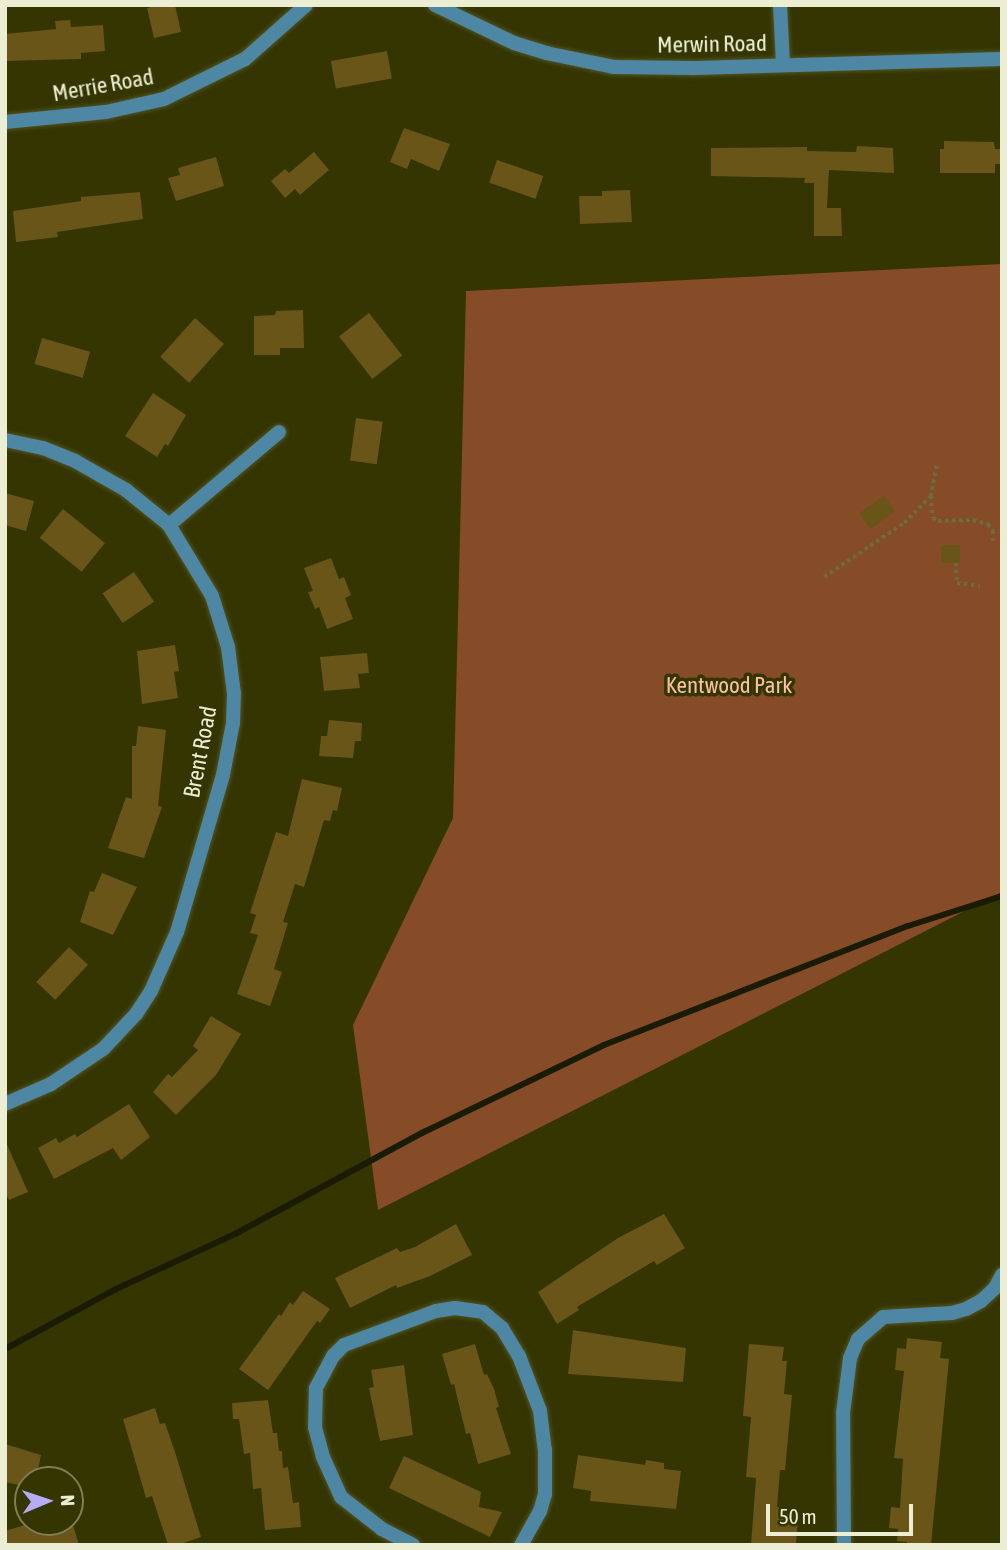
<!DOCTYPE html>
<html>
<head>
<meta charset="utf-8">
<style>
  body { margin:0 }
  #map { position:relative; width:1007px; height:1550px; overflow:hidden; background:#343500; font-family:"Asap Condensed",sans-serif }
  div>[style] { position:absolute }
  .green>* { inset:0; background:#864b27 }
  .stream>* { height:6px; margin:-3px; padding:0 3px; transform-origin:3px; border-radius:3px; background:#1a1b03 }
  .building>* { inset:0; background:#685517; transform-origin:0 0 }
  .path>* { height:3.5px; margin-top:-1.75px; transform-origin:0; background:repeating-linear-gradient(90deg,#6b6d3f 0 3.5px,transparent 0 7px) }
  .roads { filter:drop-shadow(0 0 2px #515322) drop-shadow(0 0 2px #515322) }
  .street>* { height:14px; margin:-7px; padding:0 7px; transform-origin:7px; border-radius:7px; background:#4e87a3 }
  span { translate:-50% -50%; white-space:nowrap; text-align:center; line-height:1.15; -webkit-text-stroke:7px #343500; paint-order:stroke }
  .street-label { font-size:23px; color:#ebeed3 }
  .park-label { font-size:23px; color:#fac1a0 }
  .frame { position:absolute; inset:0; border:7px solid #ebeed3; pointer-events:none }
  .north { position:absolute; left:14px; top:1466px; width:70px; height:70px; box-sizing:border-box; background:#343500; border:2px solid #7d7f54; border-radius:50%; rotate:88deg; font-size:19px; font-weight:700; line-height:28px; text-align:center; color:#ebeed3 }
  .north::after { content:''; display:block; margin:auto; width:24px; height:32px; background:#b7abf8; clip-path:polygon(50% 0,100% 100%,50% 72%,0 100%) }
  .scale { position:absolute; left:766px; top:1504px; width:147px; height:32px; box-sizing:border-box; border:4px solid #ebeed3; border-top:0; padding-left:9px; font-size:21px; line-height:24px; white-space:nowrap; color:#ebeed3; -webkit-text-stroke:5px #343500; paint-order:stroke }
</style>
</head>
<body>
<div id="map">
  <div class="green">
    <i style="clip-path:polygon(1002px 264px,1002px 892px,378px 1210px,353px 1025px,453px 818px,466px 291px)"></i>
  </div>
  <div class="stream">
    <i style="left:5px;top:1349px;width:126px;rotate:-28.4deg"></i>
    <i style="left:116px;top:1289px;width:131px;rotate:-24.8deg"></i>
    <i style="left:235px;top:1234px;width:215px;rotate:-28.4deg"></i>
    <i style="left:424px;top:1132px;width:200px;rotate:-25.8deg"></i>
    <i style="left:604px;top:1045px;width:326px;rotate:-21.4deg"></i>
    <i style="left:908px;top:926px;width:99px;rotate:-17.7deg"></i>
  </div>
  <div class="building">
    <i style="clip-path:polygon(160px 5px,175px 5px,181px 32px,154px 38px,147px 8px)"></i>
    <i style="clip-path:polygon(70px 20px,71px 27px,103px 25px,105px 51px,81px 53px,81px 59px,5px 61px,5px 34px,56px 29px,55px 21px)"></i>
    <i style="left:387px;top:51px;width:28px;height:57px;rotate:80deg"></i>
    <i style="clip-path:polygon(404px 128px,450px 144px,439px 171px,411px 159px,407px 169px,390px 162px)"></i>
    <i style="clip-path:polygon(944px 141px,994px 142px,995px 149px,1002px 149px,1002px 164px,995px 164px,995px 173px,940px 173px,940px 149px,944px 149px)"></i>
    <i style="clip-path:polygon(857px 146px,893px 148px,894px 173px,829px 170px,827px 208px,841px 208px,842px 236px,814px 236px,814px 183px,804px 183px,805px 178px,711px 176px,711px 148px,807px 147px,807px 151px,856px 152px)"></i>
    <i style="clip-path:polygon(314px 152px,329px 170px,300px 195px,295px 189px,285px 198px,271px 181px,285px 169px,289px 173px)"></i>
    <i style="clip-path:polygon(216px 157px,224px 186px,176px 201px,168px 178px,180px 175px,178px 168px)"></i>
    <i style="left:497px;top:160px;width:49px;height:24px;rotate:19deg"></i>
    <i style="clip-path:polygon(630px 190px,632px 222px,580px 224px,579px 196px,602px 196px,602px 191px)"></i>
    <i style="clip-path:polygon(140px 192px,143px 219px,57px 232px,58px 237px,16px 242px,13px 211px,81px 201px,81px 197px)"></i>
    <i style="clip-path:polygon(303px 310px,304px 348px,280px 348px,280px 355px,254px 355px,254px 316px,275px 315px,276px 311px)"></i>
    <i style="left:369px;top:313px;width:54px;height:38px;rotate:52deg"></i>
    <i style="left:195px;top:318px;width:39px;height:52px;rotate:42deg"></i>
    <i style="left:42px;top:338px;width:50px;height:27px;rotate:16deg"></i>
    <i style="clip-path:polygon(153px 393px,186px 415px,168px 446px,165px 444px,157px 457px,125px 436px)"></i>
    <i style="left:356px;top:418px;width:27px;height:43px;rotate:8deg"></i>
    <i style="clip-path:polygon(5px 493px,34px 501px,26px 531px,5px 525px)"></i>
    <i style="left:884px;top:496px;width:19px;height:30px;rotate:55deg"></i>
    <i style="left:63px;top:509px;width:54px;height:37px;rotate:39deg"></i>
    <i style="left:941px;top:545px;width:19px;height:18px"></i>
    <i style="clip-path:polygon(331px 558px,339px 579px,344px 577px,351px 595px,345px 598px,353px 619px,327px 629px,319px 607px,315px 609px,308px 592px,313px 591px,304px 568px)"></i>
    <i style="left:134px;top:572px;width:36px;height:38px;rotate:56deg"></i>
    <i style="clip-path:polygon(175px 645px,179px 671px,174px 672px,178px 698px,142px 704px,137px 651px)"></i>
    <i style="clip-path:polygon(367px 653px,369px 673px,358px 674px,360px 688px,324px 691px,320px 657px)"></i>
    <i style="clip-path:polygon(329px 720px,362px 723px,361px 741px,355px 741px,353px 758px,319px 756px,321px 736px,327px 736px)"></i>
    <i style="clip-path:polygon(138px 726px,166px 730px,158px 806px,162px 807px,144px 858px,108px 848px,126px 797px,132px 799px,132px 746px,136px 746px)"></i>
    <i style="clip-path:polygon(302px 779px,342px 788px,337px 811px,333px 810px,330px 821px,324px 820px,304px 887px,295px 884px,283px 922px,288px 923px,274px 969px,282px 972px,270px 1006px,237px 994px,258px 935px,250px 933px,256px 915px,250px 913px,276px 832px,288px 836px)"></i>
    <i style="clip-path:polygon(102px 873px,137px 887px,113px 935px,80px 922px,90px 891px,94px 892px)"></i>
    <i style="left:69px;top:947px;width:26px;height:48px;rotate:43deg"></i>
    <i style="clip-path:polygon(211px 1016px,241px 1034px,216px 1075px,176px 1115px,153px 1092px,168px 1074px,172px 1077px,198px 1050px,193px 1046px)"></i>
    <i style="clip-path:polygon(129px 1104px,150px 1137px,121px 1160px,113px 1148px,54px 1179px,38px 1148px,56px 1138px,59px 1143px,75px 1134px,77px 1137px)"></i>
    <i style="clip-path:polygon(5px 1140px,28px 1192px,9px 1200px,5px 1192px)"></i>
    <i style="clip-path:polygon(664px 1214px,685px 1248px,657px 1265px,654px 1261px,577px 1307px,579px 1310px,557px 1324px,538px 1292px,618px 1238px)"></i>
    <i style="clip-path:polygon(456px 1224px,472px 1255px,430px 1276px,397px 1288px,396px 1285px,350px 1308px,335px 1278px,397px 1248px,400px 1252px,415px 1247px)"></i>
    <i style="clip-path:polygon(303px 1291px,330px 1309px,320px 1323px,317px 1321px,268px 1390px,239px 1369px,279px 1314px,281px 1316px,290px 1302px,293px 1305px)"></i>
    <i style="clip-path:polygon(573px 1330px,686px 1348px,683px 1382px,568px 1374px)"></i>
    <i style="clip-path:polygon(907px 1338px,942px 1342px,940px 1358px,949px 1359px,931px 1545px,907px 1545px,907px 1542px,897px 1541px,898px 1529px,889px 1528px,891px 1507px,900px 1508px,903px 1459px,894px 1458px,904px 1371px,895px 1370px,897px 1348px,906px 1349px)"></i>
    <i style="clip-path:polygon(475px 1344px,484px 1375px,487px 1374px,494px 1389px,499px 1407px,496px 1408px,511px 1454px,478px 1464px,470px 1433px,466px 1434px,454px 1384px,451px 1385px,442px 1354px)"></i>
    <i style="clip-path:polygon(749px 1344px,784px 1347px,782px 1361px,787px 1361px,784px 1394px,792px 1395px,785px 1470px,780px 1470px,777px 1507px,791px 1508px,790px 1519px,798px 1519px,796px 1544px,751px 1545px,756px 1478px,746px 1477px,751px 1417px,743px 1416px)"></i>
    <i style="clip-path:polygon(404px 1365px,413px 1435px,380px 1441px,369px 1388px,374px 1387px,371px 1370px)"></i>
    <i style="clip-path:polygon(268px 1400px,273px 1433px,277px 1433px,279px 1451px,282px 1451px,283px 1468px,288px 1467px,293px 1503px,299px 1502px,301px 1527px,265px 1530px,261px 1488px,253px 1489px,250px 1453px,244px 1454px,239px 1419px,233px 1419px,232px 1403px)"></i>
    <i style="clip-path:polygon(155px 1408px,160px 1424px,165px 1423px,175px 1452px,201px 1537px,178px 1545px,168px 1545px,152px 1496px,146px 1498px,123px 1419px)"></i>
    <i style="clip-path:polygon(5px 1444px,41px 1455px,36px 1480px,28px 1480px,28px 1487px,5px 1482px)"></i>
    <i style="clip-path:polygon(578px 1455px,645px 1465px,646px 1460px,664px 1463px,664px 1469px,681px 1471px,676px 1509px,590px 1501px,591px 1491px,573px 1488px)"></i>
    <i style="clip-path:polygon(404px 1456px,481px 1492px,479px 1507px,502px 1512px,490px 1537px,389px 1488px)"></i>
    <i style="clip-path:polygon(35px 1522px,72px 1522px,79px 1545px,5px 1545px,5px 1531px)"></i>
  </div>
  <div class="path">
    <i style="left:937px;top:466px;width:31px;rotate:101deg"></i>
    <i style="left:931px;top:496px;width:22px;rotate:85deg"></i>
    <i style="left:933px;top:518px;width:6px;rotate:31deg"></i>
    <i style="left:938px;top:521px;width:35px;rotate:-2deg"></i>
    <i style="left:973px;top:520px;width:16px;rotate:15deg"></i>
    <i style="left:988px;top:524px;width:9px;rotate:54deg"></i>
    <i style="left:993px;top:531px;width:12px;rotate:90deg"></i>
    <i style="left:956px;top:563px;width:20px;rotate:87deg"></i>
    <i style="left:957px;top:583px;width:23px;rotate:7deg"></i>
    <i style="left:824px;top:577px;width:97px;rotate:-34deg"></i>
    <i style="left:904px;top:523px;width:38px;rotate:-45deg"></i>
  </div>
  <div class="roads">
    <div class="street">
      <i style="left:435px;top:5px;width:88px;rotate:25.7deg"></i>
      <i style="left:514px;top:43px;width:34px;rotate:17deg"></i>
      <i style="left:546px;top:53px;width:69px;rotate:11.6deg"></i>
      <i style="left:614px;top:67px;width:80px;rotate:0.7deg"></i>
      <i style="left:694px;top:68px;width:308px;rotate:-1.7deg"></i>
      <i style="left:780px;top:5px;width:60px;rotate:87.1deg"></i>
      <i style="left:5px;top:122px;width:101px;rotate:-5.7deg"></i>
      <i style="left:106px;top:112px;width:59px;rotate:-12.6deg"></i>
      <i style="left:164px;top:99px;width:90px;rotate:-26.3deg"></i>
      <i style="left:245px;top:59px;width:81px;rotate:-41.5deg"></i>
      <i style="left:5px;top:440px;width:39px;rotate:12deg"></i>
      <i style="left:43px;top:448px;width:35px;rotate:22deg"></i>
      <i style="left:75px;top:461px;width:59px;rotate:29.6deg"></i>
      <i style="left:126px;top:490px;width:55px;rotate:39.1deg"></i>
      <i style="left:169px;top:525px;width:83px;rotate:58.8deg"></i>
      <i style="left:212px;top:596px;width:53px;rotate:72.6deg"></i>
      <i style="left:228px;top:647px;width:47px;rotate:82.7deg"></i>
      <i style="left:234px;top:694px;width:29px;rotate:92deg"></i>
      <i style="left:233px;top:723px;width:53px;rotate:100.9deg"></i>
      <i style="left:223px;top:775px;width:164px;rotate:106.3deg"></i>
      <i style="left:177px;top:932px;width:64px;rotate:113.8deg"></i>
      <i style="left:151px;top:991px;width:27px;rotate:123deg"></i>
      <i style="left:136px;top:1014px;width:48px;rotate:133.3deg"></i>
      <i style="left:103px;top:1049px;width:63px;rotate:146.1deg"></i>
      <i style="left:51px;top:1084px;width:50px;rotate:156.5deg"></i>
      <i style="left:169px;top:525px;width:144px;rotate:-40.2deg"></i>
      <i style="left:413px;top:1545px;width:35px;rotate:-153deg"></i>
      <i style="left:382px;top:1529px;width:52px;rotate:-142deg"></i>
      <i style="left:341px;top:1497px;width:44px;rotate:-114.2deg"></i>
      <i style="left:323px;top:1457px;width:30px;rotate:-105deg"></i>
      <i style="left:315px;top:1428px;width:40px;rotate:-88.6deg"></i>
      <i style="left:316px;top:1388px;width:36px;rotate:-62deg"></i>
      <i style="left:333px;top:1356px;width:16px;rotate:-45deg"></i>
      <i style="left:344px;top:1345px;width:98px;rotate:-20.3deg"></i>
      <i style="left:436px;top:1311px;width:19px;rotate:-9deg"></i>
      <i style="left:455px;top:1308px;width:28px;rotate:8deg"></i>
      <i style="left:483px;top:1312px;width:25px;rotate:40deg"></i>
      <i style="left:502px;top:1328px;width:33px;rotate:59deg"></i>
      <i style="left:519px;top:1356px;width:59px;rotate:69.1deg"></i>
      <i style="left:540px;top:1411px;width:39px;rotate:83deg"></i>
      <i style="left:545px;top:1450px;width:44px;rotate:90deg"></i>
      <i style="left:545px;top:1494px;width:18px;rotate:106deg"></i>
      <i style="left:540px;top:1511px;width:39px;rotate:119deg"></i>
      <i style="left:844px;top:1545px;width:132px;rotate:-90.4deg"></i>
      <i style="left:843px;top:1413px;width:55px;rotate:-82.7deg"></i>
      <i style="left:850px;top:1358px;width:21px;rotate:-67deg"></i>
      <i style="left:858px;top:1339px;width:33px;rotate:-41deg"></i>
      <i style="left:883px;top:1317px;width:69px;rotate:-3.3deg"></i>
      <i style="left:952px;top:1313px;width:15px;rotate:-16deg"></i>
      <i style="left:966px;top:1309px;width:17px;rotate:-28deg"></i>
      <i style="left:981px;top:1301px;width:19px;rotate:-43deg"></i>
      <i style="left:995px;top:1288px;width:15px;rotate:-62deg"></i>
    </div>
  </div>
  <div class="street-label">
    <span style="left:712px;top:44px;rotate:-1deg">Merwin Road</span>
    <span style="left:103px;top:85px;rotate:-10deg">Merrie Road</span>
    <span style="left:200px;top:752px;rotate:-79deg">Brent Road</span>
  </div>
  <div class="park-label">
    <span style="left:729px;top:685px">Kentwood Park</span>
  </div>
  <div class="frame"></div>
  <div class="north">N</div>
  <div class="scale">50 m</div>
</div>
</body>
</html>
